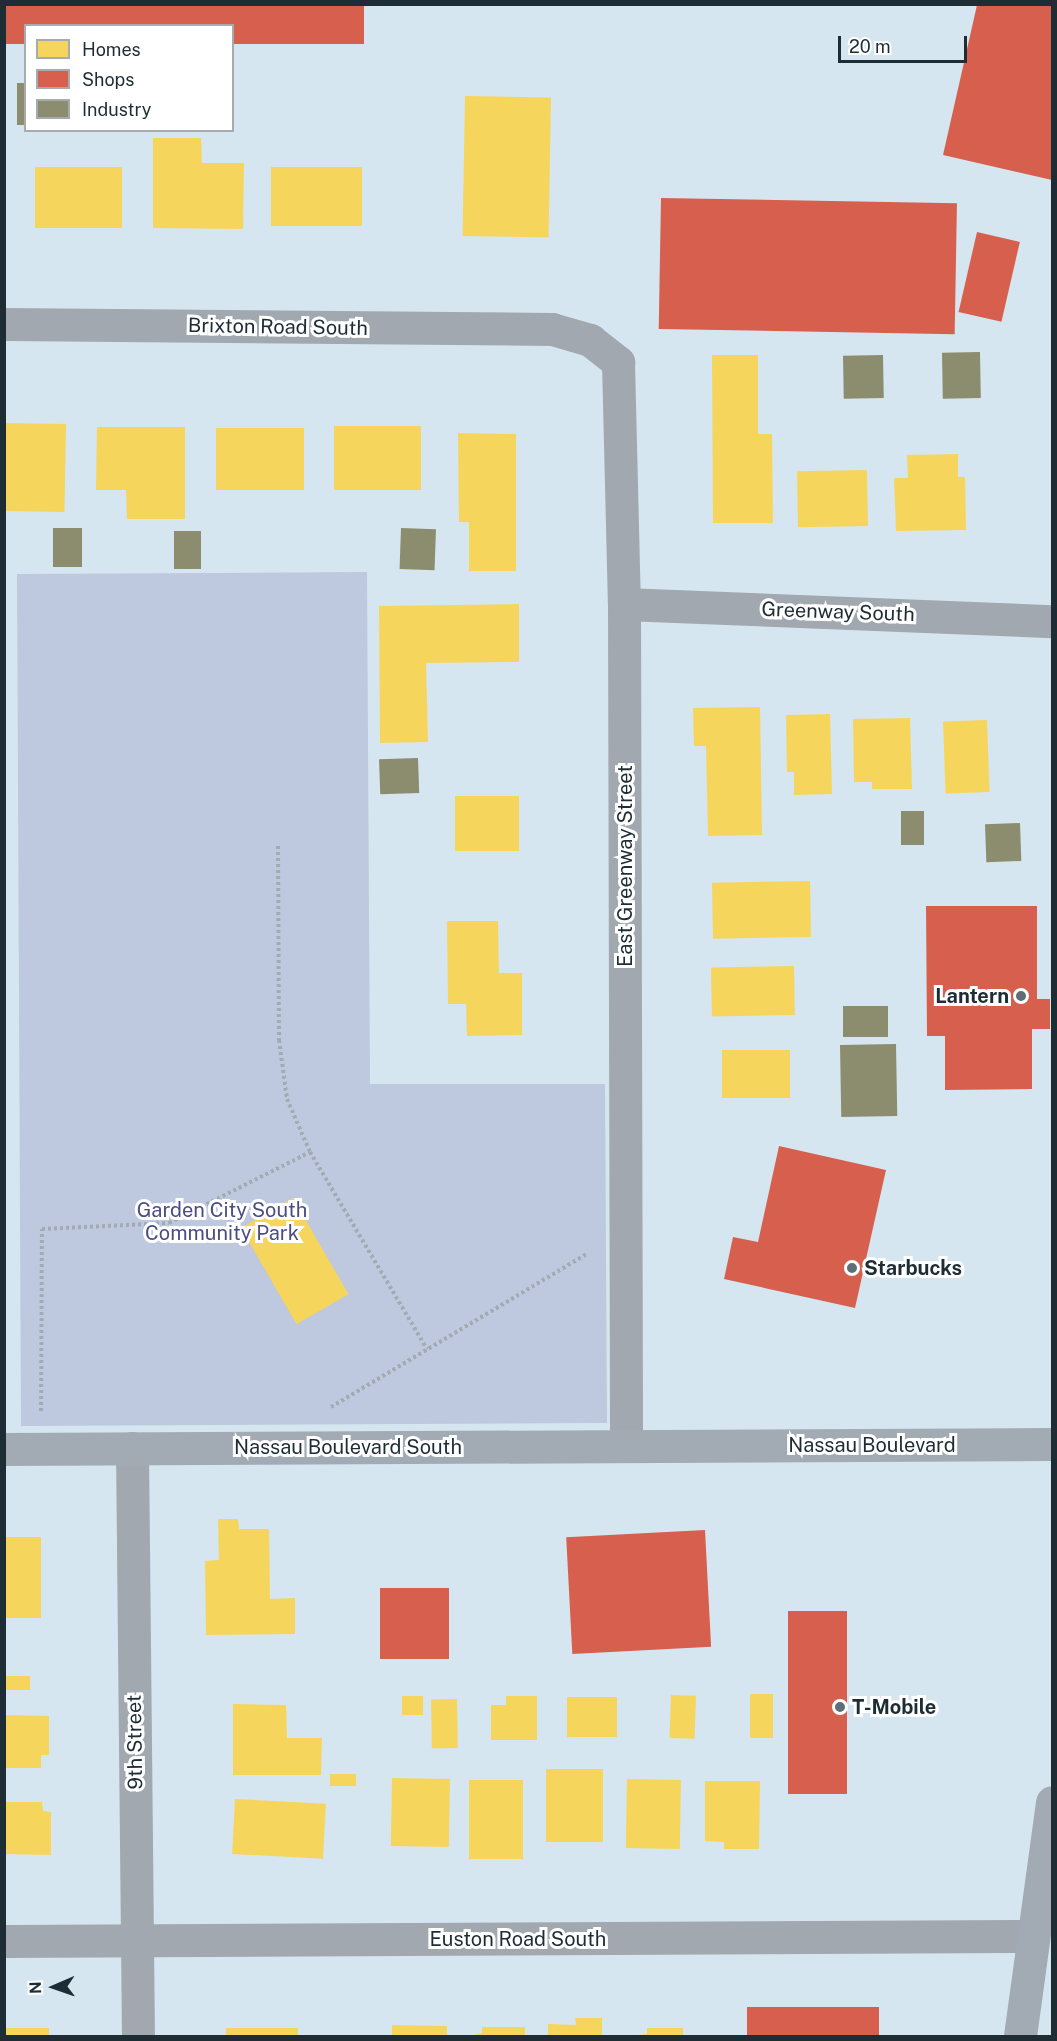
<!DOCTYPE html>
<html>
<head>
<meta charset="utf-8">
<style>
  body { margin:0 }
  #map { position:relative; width:1057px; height:2041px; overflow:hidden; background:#d6e6f0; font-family:"Public Sans",sans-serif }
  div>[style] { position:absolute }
  .green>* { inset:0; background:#bec8de }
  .homes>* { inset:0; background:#f6d55c; transform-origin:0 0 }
  .shops>* { inset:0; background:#d6604d; transform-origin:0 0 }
  .industry>* { inset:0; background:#8c8c6e; transform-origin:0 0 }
  .path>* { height:4px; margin-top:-2px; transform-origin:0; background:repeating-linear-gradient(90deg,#a3abb2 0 3px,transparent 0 6px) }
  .minor>* { height:33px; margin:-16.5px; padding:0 16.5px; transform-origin:16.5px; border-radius:16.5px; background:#a2a8af }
  .major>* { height:33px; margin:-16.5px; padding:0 16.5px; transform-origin:16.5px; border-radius:16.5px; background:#a2aab4 }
  .dots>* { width:16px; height:16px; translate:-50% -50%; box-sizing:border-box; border:3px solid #fff; border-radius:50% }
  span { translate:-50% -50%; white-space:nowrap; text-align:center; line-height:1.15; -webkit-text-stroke:6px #fff; paint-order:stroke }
  .street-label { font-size:20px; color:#1e2c34 }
  .poi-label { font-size:20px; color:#1e2c34; font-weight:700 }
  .right { translate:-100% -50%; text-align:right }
  .left { translate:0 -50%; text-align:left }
  .park-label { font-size:20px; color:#4a4d84 }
  .frame { position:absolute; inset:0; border:6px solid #1e2c34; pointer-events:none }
  .legend { position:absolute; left:24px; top:24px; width:210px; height:108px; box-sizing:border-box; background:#fff; border:2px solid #a5abae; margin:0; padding:8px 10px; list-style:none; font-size:18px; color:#1e2c34 }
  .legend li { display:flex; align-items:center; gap:12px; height:30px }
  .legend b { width:30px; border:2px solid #a5abae }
  .north { position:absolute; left:24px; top:1957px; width:60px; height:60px; -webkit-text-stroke:4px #fff; paint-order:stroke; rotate:268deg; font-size:16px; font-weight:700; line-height:24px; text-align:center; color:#1e2c34 }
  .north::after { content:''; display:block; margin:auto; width:21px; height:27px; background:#1e2c34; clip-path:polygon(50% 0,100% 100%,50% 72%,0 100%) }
  .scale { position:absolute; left:838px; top:36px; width:129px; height:27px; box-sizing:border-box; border:3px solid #1e2c34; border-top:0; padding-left:8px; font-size:18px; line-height:21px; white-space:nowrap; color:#1e2c34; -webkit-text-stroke:4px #fff; paint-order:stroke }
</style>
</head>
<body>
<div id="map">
  <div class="green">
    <i style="clip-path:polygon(367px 572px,370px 1084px,605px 1084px,607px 1423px,21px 1426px,17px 574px)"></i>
  </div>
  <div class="homes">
    <i style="left:465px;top:96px;width:86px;height:140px;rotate:1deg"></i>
    <i style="clip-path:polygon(153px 138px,201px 138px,202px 163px,244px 163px,243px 229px,153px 228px)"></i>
    <i style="left:35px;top:167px;width:87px;height:61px"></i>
    <i style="left:271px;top:167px;width:91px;height:59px"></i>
    <i style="clip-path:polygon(712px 355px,758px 355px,758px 434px,772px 434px,773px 523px,713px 523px)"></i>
    <i style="left:4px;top:423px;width:62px;height:88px;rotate:1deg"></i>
    <i style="left:334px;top:426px;width:87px;height:64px"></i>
    <i style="clip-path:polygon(97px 427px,185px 427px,185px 519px,127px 519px,126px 490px,96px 490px)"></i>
    <i style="left:216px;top:428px;width:88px;height:62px"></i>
    <i style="clip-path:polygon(458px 433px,516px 434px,516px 571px,469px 571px,469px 522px,459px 522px)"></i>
    <i style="clip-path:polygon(958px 454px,958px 477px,965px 477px,966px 530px,896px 531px,894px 478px,908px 478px,907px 455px)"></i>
    <i style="left:867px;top:470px;width:56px;height:70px;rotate:89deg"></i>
    <i style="clip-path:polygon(519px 604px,519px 662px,426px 663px,428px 742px,380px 743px,379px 606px)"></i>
    <i style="clip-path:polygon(760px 707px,762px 835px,708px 836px,706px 746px,694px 746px,693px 708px)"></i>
    <i style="clip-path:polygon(830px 714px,832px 794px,794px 795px,794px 772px,787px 772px,786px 715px)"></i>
    <i style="clip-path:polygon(910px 718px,912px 789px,872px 789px,872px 782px,854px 782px,853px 719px)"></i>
    <i style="left:987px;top:720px;width:72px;height:44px;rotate:88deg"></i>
    <i style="left:455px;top:796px;width:64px;height:55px"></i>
    <i style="left:810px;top:881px;width:56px;height:98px;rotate:89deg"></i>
    <i style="clip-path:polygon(447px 921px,498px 921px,499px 973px,522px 973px,522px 1035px,467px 1036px,466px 1004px,448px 1004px)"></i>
    <i style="left:794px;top:966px;width:49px;height:83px;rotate:89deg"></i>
    <i style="left:790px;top:1050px;width:48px;height:68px;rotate:90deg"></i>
    <i style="left:293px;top:1198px;width:111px;height:60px;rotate:60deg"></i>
    <i style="clip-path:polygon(218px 1519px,238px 1519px,239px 1529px,269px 1529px,270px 1599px,295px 1598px,295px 1634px,206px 1635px,205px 1561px,219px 1560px)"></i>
    <i style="left:4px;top:1537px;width:37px;height:81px"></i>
    <i style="left:30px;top:1676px;width:14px;height:26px;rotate:90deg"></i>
    <i style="left:750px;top:1694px;width:23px;height:44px"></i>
    <i style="left:671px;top:1695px;width:25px;height:43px;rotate:2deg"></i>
    <i style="left:402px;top:1696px;width:21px;height:19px"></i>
    <i style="clip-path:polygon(506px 1696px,537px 1696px,537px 1740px,491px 1740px,491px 1705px,506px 1705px)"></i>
    <i style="left:567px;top:1697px;width:50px;height:40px"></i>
    <i style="left:457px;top:1699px;width:49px;height:26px;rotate:89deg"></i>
    <i style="clip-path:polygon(233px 1704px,286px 1705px,287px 1738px,322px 1738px,321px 1775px,233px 1775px)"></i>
    <i style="clip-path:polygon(4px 1715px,49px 1716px,49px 1755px,41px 1755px,41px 1768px,4px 1768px)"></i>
    <i style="left:546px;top:1769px;width:57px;height:73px"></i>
    <i style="left:356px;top:1774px;width:12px;height:26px;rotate:90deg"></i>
    <i style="left:392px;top:1778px;width:58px;height:68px;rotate:1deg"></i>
    <i style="left:627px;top:1779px;width:54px;height:69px;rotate:1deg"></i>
    <i style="left:469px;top:1780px;width:54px;height:79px"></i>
    <i style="clip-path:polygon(705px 1781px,760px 1781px,759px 1849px,724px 1849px,724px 1842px,705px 1841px)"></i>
    <i style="left:235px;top:1799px;width:91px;height:55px;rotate:3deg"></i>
    <i style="clip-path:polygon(4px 1802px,42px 1802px,43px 1811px,51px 1812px,51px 1855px,4px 1854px)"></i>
    <i style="clip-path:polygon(575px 2018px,602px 2018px,602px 2036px,548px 2036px,548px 2024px,576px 2025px)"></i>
    <i style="left:392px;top:2025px;width:55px;height:11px;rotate:1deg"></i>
    <i style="clip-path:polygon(482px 2027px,525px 2027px,525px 2036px,470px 2036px,482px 2033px)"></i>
    <i style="left:4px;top:2028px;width:45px;height:8px"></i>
    <i style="left:226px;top:2028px;width:72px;height:8px"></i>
    <i style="clip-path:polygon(647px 2028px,683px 2028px,683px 2036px,629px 2036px,647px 2034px)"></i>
  </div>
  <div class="shops">
    <i style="clip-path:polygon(4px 4px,364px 4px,364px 44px,232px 44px,232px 26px,26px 26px,26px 44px,4px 44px)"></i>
    <i style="clip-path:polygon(977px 5px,1052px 5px,1052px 180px,943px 155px)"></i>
    <i style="left:661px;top:198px;width:296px;height:131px;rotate:1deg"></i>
    <i style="left:977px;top:232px;width:44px;height:82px;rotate:13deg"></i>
    <i style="clip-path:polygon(926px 906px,1037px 906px,1037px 999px,1050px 999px,1050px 1029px,1032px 1029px,1032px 1089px,945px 1090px,945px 1036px,927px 1036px)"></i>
    <i style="clip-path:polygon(779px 1146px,886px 1170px,855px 1308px,724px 1279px,733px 1237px,758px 1242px)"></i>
    <i style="left:705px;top:1530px;width:117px;height:139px;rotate:87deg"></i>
    <i style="left:380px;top:1588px;width:69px;height:71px"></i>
    <i style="left:788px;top:1611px;width:59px;height:183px"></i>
    <i style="left:879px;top:2007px;width:29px;height:132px;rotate:90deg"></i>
  </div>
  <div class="industry">
    <i style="left:17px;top:83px;width:9px;height:42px"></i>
    <i style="left:980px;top:352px;width:46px;height:38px;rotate:89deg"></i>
    <i style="left:883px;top:355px;width:43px;height:40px;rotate:89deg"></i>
    <i style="left:53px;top:528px;width:29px;height:39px"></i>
    <i style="left:401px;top:528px;width:35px;height:41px;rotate:2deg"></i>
    <i style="left:174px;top:531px;width:27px;height:38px"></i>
    <i style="left:418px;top:758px;width:35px;height:39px;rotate:88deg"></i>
    <i style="left:924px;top:811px;width:34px;height:23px;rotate:90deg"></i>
    <i style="left:1020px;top:823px;width:38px;height:35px;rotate:88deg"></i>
    <i style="left:888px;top:1006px;width:31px;height:45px;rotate:90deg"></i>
    <i style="left:896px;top:1044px;width:72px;height:56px;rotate:89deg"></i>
  </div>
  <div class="path">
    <i style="left:278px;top:846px;width:194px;rotate:89.7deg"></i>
    <i style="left:279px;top:1040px;width:60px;rotate:82.3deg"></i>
    <i style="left:287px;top:1099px;width:58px;rotate:66.5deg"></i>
    <i style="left:310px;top:1152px;width:229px;rotate:59.3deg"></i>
    <i style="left:331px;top:1407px;width:298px;rotate:-30.9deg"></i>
    <i style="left:41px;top:1411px;width:182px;rotate:-89.7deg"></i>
    <i style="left:42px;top:1229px;width:127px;rotate:-2.7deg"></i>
    <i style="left:169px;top:1223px;width:158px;rotate:-26.7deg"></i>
  </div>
  <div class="minor">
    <i style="left:4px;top:324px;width:548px;rotate:0.52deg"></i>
    <i style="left:552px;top:329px;width:40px;rotate:16deg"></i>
    <i style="left:590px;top:340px;width:36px;rotate:38deg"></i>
    <i style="left:618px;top:362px;width:242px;rotate:88.6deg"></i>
    <i style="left:624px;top:604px;width:842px;rotate:89.86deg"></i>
    <i style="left:624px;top:604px;width:428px;rotate:2.3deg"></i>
    <i style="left:132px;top:1448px;width:588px;rotate:89.42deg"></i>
    <i style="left:4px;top:1941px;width:1028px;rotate:-0.28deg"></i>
  </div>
  <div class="major">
    <i style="left:4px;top:1449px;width:1048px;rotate:-0.27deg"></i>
    <i style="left:1020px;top:2036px;width:236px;rotate:-82.2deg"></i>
  </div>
  <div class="dots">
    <i style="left:1021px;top:996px;background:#5e6d76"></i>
    <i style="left:852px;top:1268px;background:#5e6d76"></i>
    <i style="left:840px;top:1707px;background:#5e6d76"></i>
  </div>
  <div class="street-label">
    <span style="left:278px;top:327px;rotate:1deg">Brixton Road South</span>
    <span style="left:838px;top:612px;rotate:2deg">Greenway South</span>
    <span style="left:625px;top:866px;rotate:-90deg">East Greenway Street</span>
    <span style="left:872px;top:1445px">Nassau Boulevard</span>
    <span style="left:348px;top:1447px">Nassau Boulevard South</span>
    <span style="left:135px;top:1742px;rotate:-91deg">9th Street</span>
    <span style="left:518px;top:1939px">Euston Road South</span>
  </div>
  <div class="poi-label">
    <span class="right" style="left:1009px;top:996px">Lantern</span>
    <span class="left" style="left:864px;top:1268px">Starbucks</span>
    <span class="left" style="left:852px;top:1707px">T-Mobile</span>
  </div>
  <div class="park-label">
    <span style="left:222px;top:1222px">Garden City South<br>Community Park</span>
  </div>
  <div class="frame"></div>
  <ul class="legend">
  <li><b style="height:16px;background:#f6d55c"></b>Homes</li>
  <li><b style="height:16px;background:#d6604d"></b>Shops</li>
  <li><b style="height:16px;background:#8c8c6e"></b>Industry</li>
  </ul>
  <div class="north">N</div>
  <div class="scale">20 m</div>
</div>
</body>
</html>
